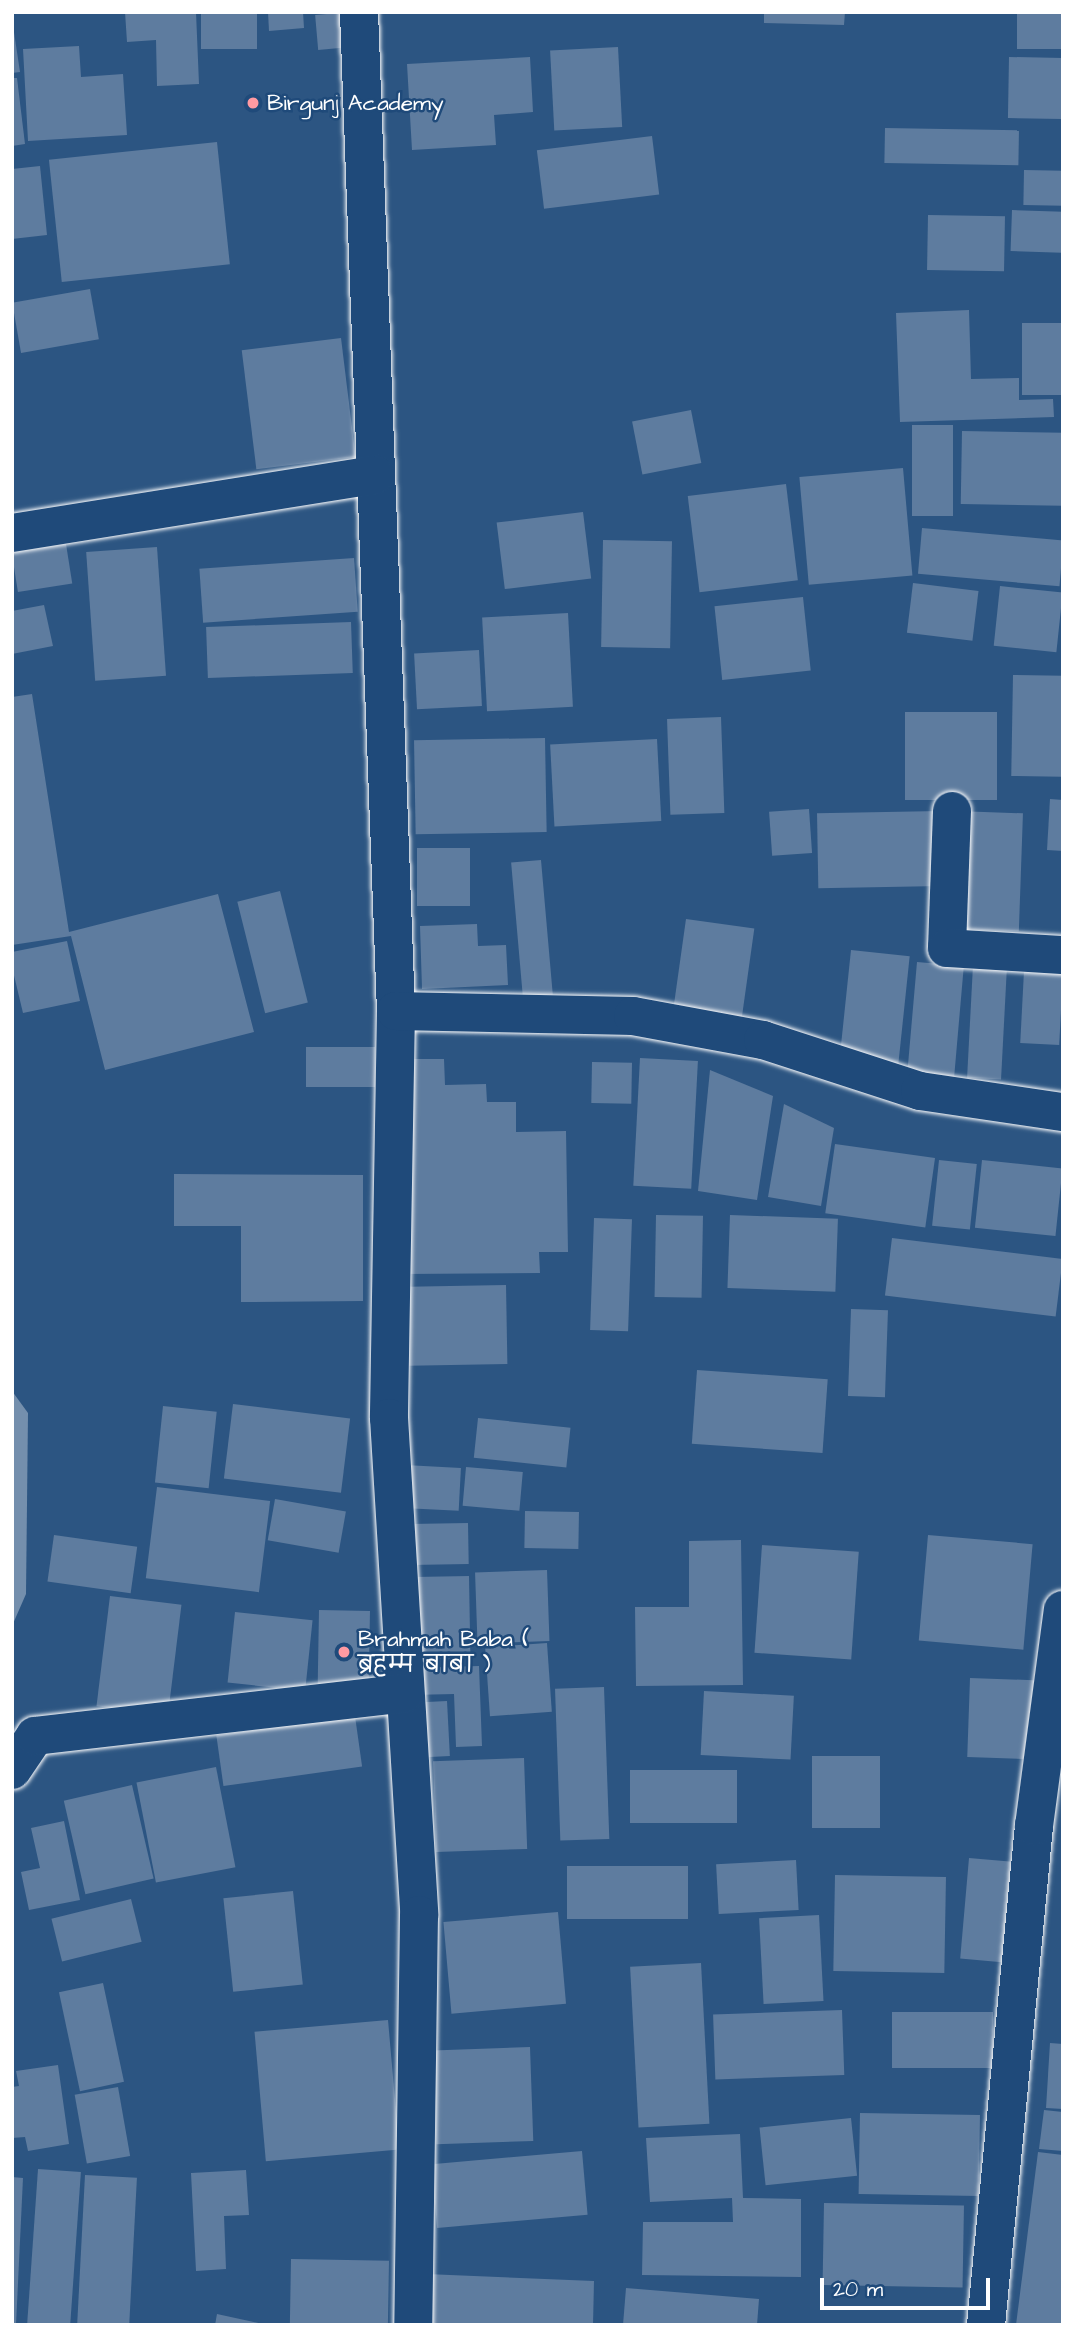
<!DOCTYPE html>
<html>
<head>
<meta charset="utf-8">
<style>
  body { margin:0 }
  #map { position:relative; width:1075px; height:2337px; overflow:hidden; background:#2c5582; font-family:"Architects Daughter","Playpen Sans Deva",sans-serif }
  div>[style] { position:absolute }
  .water>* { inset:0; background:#748fad }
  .building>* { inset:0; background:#5e7c9f; transform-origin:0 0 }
  .roads { filter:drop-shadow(0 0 2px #fff) drop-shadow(0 0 2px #fff) }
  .street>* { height:38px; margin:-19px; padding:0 19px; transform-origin:19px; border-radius:19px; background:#1f4a7a }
  .dots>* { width:19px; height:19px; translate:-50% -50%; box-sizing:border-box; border:4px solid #1f4a7a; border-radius:50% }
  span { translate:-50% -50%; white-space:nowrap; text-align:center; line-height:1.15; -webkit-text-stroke:5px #1f4a7a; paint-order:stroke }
  .poi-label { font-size:23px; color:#fff }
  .left { translate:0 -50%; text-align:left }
  .frame { position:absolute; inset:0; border:14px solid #fff; pointer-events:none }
  .scale { position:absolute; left:820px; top:2278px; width:170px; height:32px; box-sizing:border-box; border:4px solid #fff; border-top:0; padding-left:9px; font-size:21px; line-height:24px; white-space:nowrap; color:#fff; -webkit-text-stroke:5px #1f4a7a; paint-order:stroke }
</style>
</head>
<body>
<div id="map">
  <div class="water">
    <i style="clip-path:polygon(12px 1391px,28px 1413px,26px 1594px,12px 1626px)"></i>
  </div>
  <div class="building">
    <i style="clip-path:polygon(125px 12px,196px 12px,199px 84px,157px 86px,156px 40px,127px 42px)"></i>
    <i style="left:201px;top:12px;width:56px;height:37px"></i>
    <i style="clip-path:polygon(268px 12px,303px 12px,304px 28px,269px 31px)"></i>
    <i style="left:350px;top:12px;width:35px;height:35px;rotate:85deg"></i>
    <i style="clip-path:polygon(764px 12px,845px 12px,844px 25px,764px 23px)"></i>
    <i style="left:1017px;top:12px;width:46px;height:37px"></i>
    <i style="clip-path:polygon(12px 19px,20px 72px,12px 73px)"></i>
    <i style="clip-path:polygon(79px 46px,81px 77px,123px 74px,127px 135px,28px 141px,23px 49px)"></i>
    <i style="left:618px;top:47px;width:80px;height:68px;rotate:87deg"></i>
    <i style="clip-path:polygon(530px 57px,533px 112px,494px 115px,496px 145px,412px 150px,407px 64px)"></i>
    <i style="left:1009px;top:57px;width:54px;height:61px;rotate:1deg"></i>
    <i style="clip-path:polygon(12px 78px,17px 78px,25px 144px,12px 146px)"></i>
    <i style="left:885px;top:128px;width:134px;height:35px;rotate:1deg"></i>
    <i style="left:652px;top:136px;width:59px;height:116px;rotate:83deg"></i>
    <i style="left:217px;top:142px;width:123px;height:169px;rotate:84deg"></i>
    <i style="clip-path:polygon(40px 166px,47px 235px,12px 239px,12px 169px)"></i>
    <i style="left:1024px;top:170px;width:39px;height:35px;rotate:1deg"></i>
    <i style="left:1012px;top:210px;width:51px;height:41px;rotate:2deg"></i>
    <i style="left:928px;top:215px;width:77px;height:55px;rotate:1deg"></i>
    <i style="left:90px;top:289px;width:51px;height:79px;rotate:80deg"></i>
    <i style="clip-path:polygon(969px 310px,971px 379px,1019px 378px,1019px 400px,1053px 399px,1054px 417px,900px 422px,896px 313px)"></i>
    <i style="left:1063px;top:323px;width:72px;height:41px;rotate:90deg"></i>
    <i style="left:341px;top:338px;width:120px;height:100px;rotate:83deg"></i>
    <i style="left:691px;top:410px;width:54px;height:60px;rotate:79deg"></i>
    <i style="left:912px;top:425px;width:41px;height:91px"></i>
    <i style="left:962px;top:431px;width:101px;height:73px;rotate:1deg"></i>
    <i style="left:903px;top:468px;width:108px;height:104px;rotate:85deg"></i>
    <i style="left:786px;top:484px;width:97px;height:99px;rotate:83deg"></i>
    <i style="left:583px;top:512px;width:67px;height:87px;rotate:83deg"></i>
    <i style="left:922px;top:528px;width:142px;height:46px;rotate:5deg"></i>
    <i style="left:603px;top:540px;width:69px;height:107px;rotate:1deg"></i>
    <i style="left:66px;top:544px;width:40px;height:55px;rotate:81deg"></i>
    <i style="left:157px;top:547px;width:129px;height:71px;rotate:86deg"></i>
    <i style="left:354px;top:558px;width:54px;height:155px;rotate:86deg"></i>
    <i style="left:913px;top:583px;width:66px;height:50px;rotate:7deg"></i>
    <i style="left:1000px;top:586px;width:63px;height:60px;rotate:6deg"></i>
    <i style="left:803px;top:597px;width:74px;height:89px;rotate:84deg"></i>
    <i style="clip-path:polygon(44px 605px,53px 646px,12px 654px,12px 611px)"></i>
    <i style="left:568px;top:613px;width:94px;height:86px;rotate:87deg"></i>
    <i style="left:351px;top:622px;width:51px;height:145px;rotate:88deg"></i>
    <i style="left:479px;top:650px;width:56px;height:65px;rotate:87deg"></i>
    <i style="left:1013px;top:675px;width:50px;height:101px;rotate:1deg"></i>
    <i style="clip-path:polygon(32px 694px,69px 932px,218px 894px,254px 1032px,105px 1070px,71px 936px,12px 945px,12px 697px)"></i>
    <i style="left:905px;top:712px;width:92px;height:88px"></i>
    <i style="left:721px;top:717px;width:96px;height:54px;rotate:88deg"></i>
    <i style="left:545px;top:738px;width:94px;height:131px;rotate:89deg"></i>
    <i style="left:657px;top:739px;width:82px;height:107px;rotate:87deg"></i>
    <i style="clip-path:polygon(1050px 799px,1063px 800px,1063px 851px,1047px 850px)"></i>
    <i style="left:809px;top:809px;width:44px;height:40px;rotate:86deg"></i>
    <i style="left:940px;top:811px;width:75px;height:123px;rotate:89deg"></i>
    <i style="left:957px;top:811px;width:66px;height:118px;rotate:2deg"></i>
    <i style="left:417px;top:848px;width:53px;height:58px"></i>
    <i style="left:541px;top:860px;width:135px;height:30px;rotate:85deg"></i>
    <i style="left:280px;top:891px;width:115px;height:44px;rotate:76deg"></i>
    <i style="left:686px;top:919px;width:69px;height:93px;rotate:8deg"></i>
    <i style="clip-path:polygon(477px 924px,478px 946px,506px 945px,508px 985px,422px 989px,420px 926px)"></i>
    <i style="clip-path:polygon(67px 941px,80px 1001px,23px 1013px,12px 967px,12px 952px)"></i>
    <i style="left:851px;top:950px;width:59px;height:110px;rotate:6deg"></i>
    <i style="left:917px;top:962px;width:47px;height:113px;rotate:5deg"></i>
    <i style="left:973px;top:965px;width:34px;height:113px;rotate:3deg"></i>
    <i style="left:1024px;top:971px;width:39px;height:72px;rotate:3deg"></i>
    <i style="left:306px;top:1047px;width:69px;height:40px"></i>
    <i style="left:640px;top:1058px;width:58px;height:128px;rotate:3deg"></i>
    <i style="clip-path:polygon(400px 1059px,444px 1059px,445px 1085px,486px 1084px,487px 1102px,516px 1102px,516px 1132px,566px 1131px,568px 1252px,539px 1252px,540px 1273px,403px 1274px)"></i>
    <i style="left:592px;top:1062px;width:40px;height:41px;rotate:1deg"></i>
    <i style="clip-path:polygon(710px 1070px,773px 1096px,757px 1200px,698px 1191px)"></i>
    <i style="clip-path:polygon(784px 1104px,834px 1128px,821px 1206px,768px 1197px)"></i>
    <i style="left:835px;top:1144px;width:101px;height:70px;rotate:8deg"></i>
    <i style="left:939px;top:1160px;width:38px;height:66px;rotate:6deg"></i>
    <i style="left:982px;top:1160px;width:81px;height:68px;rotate:6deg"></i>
    <i style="clip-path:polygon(174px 1174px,363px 1175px,363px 1301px,241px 1302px,241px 1226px,174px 1226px)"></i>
    <i style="left:656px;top:1215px;width:47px;height:82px;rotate:1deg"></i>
    <i style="left:730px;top:1215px;width:108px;height:73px;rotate:2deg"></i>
    <i style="left:594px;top:1218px;width:38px;height:112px;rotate:2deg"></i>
    <i style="left:892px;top:1238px;width:172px;height:58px;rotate:7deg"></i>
    <i style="left:506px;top:1285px;width:79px;height:98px;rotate:89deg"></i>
    <i style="left:851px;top:1309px;width:37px;height:87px;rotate:2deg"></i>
    <i style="left:697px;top:1370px;width:131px;height:74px;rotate:4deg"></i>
    <i style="left:233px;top:1404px;width:118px;height:75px;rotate:7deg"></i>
    <i style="left:163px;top:1406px;width:54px;height:77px;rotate:6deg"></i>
    <i style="left:478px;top:1418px;width:93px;height:40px;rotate:6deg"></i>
    <i style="left:405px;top:1465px;width:56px;height:43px;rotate:3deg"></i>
    <i style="left:466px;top:1467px;width:57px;height:39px;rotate:5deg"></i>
    <i style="left:157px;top:1487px;width:114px;height:92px;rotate:7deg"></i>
    <i style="left:275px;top:1499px;width:72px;height:42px;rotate:10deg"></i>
    <i style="left:525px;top:1511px;width:54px;height:37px;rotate:1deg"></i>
    <i style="left:468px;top:1523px;width:41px;height:58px;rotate:89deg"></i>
    <i style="left:54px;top:1535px;width:84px;height:47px;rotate:8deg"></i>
    <i style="left:928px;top:1535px;width:105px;height:106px;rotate:5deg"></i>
    <i style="clip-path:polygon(741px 1540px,743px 1685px,636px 1686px,635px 1607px,689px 1607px,689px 1541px)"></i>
    <i style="left:762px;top:1545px;width:97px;height:108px;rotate:4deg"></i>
    <i style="left:547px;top:1570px;width:71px;height:72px;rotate:88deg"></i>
    <i style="left:469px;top:1576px;width:82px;height:55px;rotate:89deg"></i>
    <i style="left:110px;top:1596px;width:72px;height:111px;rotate:7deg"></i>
    <i style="left:319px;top:1610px;width:51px;height:83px;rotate:1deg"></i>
    <i style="left:235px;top:1612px;width:78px;height:71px;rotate:6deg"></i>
    <i style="left:547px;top:1643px;width:69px;height:62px;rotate:86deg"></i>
    <i style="clip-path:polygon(479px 1666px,482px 1746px,456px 1747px,454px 1694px,412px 1695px,411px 1668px)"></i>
    <i style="left:970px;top:1678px;width:69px;height:79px;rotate:2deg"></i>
    <i style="left:604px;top:1687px;width:152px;height:49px;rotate:88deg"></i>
    <i style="left:704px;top:1691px;width:90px;height:64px;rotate:3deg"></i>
    <i style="left:447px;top:1701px;width:55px;height:35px;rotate:87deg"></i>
    <i style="left:355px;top:1716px;width:51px;height:140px;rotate:82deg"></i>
    <i style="left:812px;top:1756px;width:68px;height:72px"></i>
    <i style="left:524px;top:1758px;width:91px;height:91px;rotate:88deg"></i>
    <i style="left:216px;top:1767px;width:102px;height:81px;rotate:79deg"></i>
    <i style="left:737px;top:1770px;width:53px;height:107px;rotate:90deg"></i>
    <i style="left:132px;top:1785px;width:96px;height:70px;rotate:77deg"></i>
    <i style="clip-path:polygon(64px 1821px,80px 1900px,29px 1910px,21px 1872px,40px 1868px,31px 1828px)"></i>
    <i style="left:969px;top:1858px;width:50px;height:101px;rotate:5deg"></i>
    <i style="left:796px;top:1860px;width:50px;height:80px;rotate:87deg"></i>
    <i style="left:567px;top:1866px;width:121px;height:53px"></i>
    <i style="left:835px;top:1875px;width:111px;height:96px;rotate:1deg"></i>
    <i style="left:293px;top:1891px;width:94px;height:70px;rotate:84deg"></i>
    <i style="left:131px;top:1899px;width:44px;height:82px;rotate:76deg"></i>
    <i style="left:558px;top:1912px;width:92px;height:115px;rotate:85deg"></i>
    <i style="left:819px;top:1915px;width:86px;height:60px;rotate:87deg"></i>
    <i style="left:701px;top:1963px;width:161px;height:71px;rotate:87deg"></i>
    <i style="left:103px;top:1983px;width:101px;height:45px;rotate:78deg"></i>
    <i style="left:842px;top:2010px;width:65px;height:129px;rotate:88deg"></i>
    <i style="left:993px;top:2012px;width:56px;height:101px;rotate:90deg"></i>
    <i style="left:388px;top:2020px;width:130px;height:134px;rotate:85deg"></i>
    <i style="clip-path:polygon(1050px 2043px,1063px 2044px,1063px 2109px,1046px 2108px)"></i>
    <i style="left:530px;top:2047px;width:94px;height:97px;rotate:88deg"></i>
    <i style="clip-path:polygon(58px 2065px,69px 2144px,28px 2151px,25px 2137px,12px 2138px,12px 2087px,19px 2086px,16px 2071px)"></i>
    <i style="left:118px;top:2087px;width:70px;height:44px;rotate:80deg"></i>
    <i style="clip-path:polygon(1044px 2110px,1063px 2112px,1063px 2151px,1039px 2149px)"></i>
    <i style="left:860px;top:2113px;width:120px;height:81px;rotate:1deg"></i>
    <i style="left:851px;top:2118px;width:58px;height:92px;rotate:84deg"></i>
    <i style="clip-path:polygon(740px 2134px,743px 2198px,801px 2199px,801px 2277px,642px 2275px,643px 2222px,733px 2222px,732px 2198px,650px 2202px,646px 2138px)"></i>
    <i style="left:582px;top:2151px;width:64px;height:151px;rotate:85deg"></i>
    <i style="clip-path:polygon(1038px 2152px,1063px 2155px,1063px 2325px,1016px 2325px)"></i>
    <i style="left:38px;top:2169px;width:43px;height:156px;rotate:4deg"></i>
    <i style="clip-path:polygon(246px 2170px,249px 2215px,224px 2216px,226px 2269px,196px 2271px,191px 2173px)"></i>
    <i style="left:85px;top:2175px;width:52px;height:150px;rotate:3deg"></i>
    <i style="clip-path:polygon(12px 2177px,23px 2178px,16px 2325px,12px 2325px)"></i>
    <i style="left:824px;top:2203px;width:140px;height:82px;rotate:1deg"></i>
    <i style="left:291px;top:2259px;width:98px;height:66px;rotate:1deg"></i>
    <i style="clip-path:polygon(426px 2274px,594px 2281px,593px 2325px,424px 2325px)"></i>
    <i style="clip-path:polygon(626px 2288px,759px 2299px,757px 2325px,623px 2325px)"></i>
    <i style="clip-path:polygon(217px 2314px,263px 2324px,263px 2325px,215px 2325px)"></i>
  </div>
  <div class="roads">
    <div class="street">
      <i style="left:359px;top:12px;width:1000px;rotate:87.88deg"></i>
      <i style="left:396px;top:1011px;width:407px;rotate:91deg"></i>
      <i style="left:389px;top:1418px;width:498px;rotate:86.5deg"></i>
      <i style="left:419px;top:1915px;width:410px;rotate:90.8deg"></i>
      <i style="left:12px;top:533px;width:368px;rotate:-9.1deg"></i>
      <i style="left:952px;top:811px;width:137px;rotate:92.1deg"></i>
      <i style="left:947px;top:948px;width:116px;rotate:3.5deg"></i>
      <i style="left:396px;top:1011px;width:237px;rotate:1.2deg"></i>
      <i style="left:633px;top:1016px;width:132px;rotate:10.5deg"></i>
      <i style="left:763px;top:1040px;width:165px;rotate:18deg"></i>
      <i style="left:920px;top:1091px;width:145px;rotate:8.4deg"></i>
      <i style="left:12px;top:1770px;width:41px;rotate:-55.9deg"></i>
      <i style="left:35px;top:1736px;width:372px;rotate:-6.6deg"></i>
      <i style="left:986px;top:2325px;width:501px;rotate:-84.51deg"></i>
      <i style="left:1034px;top:1826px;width:218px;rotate:-82.4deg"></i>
    </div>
  </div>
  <div class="dots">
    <i style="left:253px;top:103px;background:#ff9aa2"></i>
    <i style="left:344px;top:1652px;background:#ff9aa2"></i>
  </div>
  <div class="poi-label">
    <span class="left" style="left:267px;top:103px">Birgunj Academy</span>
    <span class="left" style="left:358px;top:1652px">Brahmah Baba (<br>ब्रहम्म बाबा )</span>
  </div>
  <div class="frame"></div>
  <div class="scale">20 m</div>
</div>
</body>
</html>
